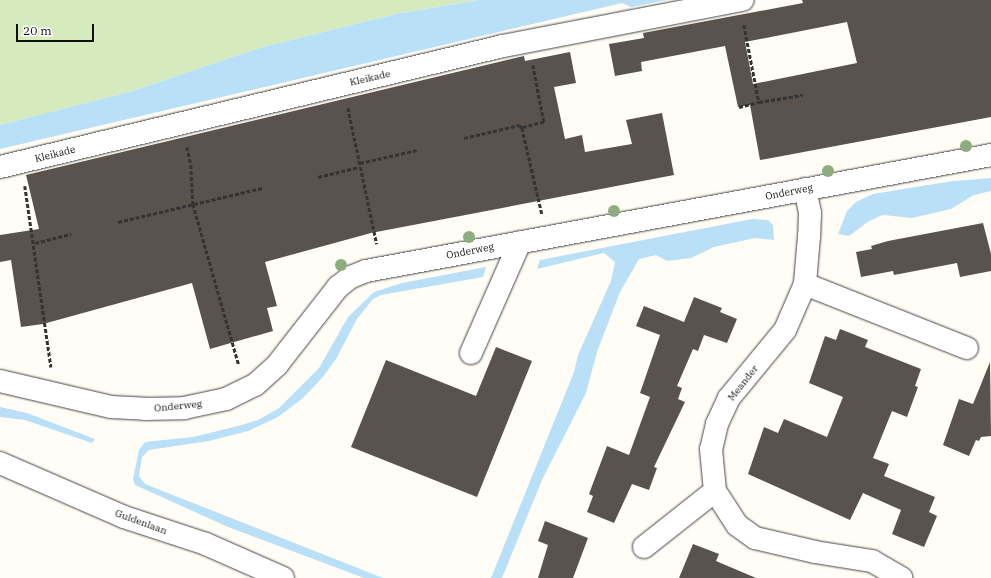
<!DOCTYPE html>
<html>
<head>
<meta charset="utf-8">
<style>
  body { margin:0 }
  #map { position:relative; width:991px; height:578px; overflow:hidden; background:#fffdf5; font-family:"IBM Plex Serif",serif }
  div>[style] { position:absolute }
  .green>* { inset:0; background:#d5ebbd }
  .water>* { inset:0; background:#b9e0f7 }
  .building>* { inset:0; background:#5a524d }
  .path>* { height:2.5px; margin-top:-1.25px; transform-origin:0; background:repeating-linear-gradient(90deg,#333 0 4px,transparent 0 6px) }
  .roads { filter:drop-shadow(0 0 1px #444) drop-shadow(0 0 1px #444) }
  .minor>* { height:22px; margin:-11px; padding:0 11px; transform-origin:11px; border-radius:11px; background:#fff }
  .trees>* { width:12px; height:12px; margin:-6px; border-radius:50%; background:#8dad7f }
  span { translate:-50% -50%; white-space:nowrap; text-align:center; line-height:1.15; -webkit-text-stroke:4px #fff; paint-order:stroke }
  .street-label { font-size:10px; color:#111 }
  .scale { position:absolute; left:16px; top:24px; width:78px; height:18px; box-sizing:border-box; border:2px solid #111; border-top:0; padding-left:5px; font-size:12px; line-height:14px; white-space:nowrap; color:#111; -webkit-text-stroke:3px #fff; paint-order:stroke }
</style>
</head>
<body>
<div id="map">
  <div class="green">
    <i style="clip-path:polygon(0 0,478px 0,400px 13px,263px 47px,132px 91px,0 125px)"></i>
  </div>
  <div class="water">
    <i style="clip-path:polygon(478px 0,666px 0,631px 7px,622px 3px,0 149px,0 125px,132px 91px,263px 47px,400px 13px)"></i>
    <i style="clip-path:polygon(991px 178px,991px 191px,974px 195px,951px 209px,912px 218px,883px 215px,869px 221px,849px 236px,838px 234px,847px 211px,856px 202px,873px 194px,953px 181px)"></i>
    <i style="clip-path:polygon(752px 219px,768px 220px,773px 225px,774px 240px,755px 238px,714px 247px,691px 258px,667px 261px,656px 255px,639px 259px,620px 292px,597px 352px,586px 393px,542px 480px,502px 578px,491px 578px,574px 372px,578px 355px,611px 281px,615px 262px,604px 253px,537px 269px,540px 260px)"></i>
    <i style="clip-path:polygon(486px 267px,483px 277px,381px 295px,373px 299px,357px 319px,336px 359px,322px 378px,303px 398px,278px 417px,248px 431px,209px 441px,149px 450px,142px 457px,139px 476px,145px 484px,383px 578px,364px 578px,228px 527px,135px 485px,133px 479px,139px 450px,145px 442px,193px 437px,238px 426px,258px 420px,279px 408px,319px 368px,348px 317px,374px 292px,402px 283px)"></i>
    <i style="clip-path:polygon(0 407px,27px 413px,95px 439px,92px 443px,25px 420px,0 417px)"></i>
  </div>
  <div class="building">
    <i style="clip-path:polygon(evenodd,802px 0,991px 0,991px 117px,760px 160px,750px 105px,738px 107px,725px 46px,641px 62px,642px 71px,615px 76px,609px 44px,644px 38px,643px 33px,803px 3px,802px 0,847px 22px,857px 63px,753px 84px,745px 42px,847px 22px)"></i>
    <i style="clip-path:polygon(570px 52px,576px 83px,554px 87px,565px 139px,582px 135px,585px 152px,632px 144px,626px 120px,662px 113px,674px 175px,371px 233px,265px 262px,277px 306px,267px 308px,273px 331px,210px 349px,192px 283px,43px 324px,21px 327px,11px 260px,0 262px,0 235px,39px 229px,26px 175px,524px 56px,525px 61px)"></i>
    <i style="clip-path:polygon(983px 223px,991px 254px,991px 271px,960px 277px,957px 263px,894px 275px,893px 271px,861px 277px,856px 252px,872px 249px,871px 246px,888px 241px)"></i>
    <i style="clip-path:polygon(694px 297px,722px 308px,720px 312px,737px 319px,727px 343px,704px 335px,698px 351px,693px 349px,677px 386px,682px 388px,678px 399px,685px 402px,654px 467px,657px 468px,649px 490px,632px 484px,614px 523px,587px 512px,593px 496px,589px 494px,607px 446px,629px 455px,650px 397px,640px 393px,660px 335px,636px 326px,644px 306px,684px 322px)"></i>
    <i style="clip-path:polygon(840px 329px,868px 340px,865px 347px,921px 369px,915px 386px,918px 387px,907px 417px,892px 411px,873px 458px,889px 464px,884px 476px,935px 497px,929px 512px,937px 516px,924px 547px,892px 534px,901px 510px,863px 493px,850px 520px,748px 474px,764px 427px,778px 433px,784px 419px,827px 437px,843px 397px,809px 383px,825px 336px,836px 340px)"></i>
    <i style="clip-path:polygon(496px 347px,532px 361px,477px 497px,351px 447px,386px 360px,476px 396px)"></i>
    <i style="clip-path:polygon(990px 362px,991px 436px,981px 437px,979px 441px,976px 440px,969px 456px,943px 445px,959px 399px,973px 404px)"></i>
    <i style="clip-path:polygon(545px 521px,588px 538px,573px 578px,538px 578px,548px 545px,538px 541px)"></i>
    <i style="clip-path:polygon(693px 544px,719px 554px,716px 561px,756px 578px,679px 578px)"></i>
  </div>
  <div class="path">
    <i style="left:744px;top:25px;width:78px;rotate:79deg"></i>
    <i style="left:759px;top:102px;width:44px;rotate:-9.2deg"></i>
    <i style="left:533px;top:65px;width:58px;rotate:79.1deg"></i>
    <i style="left:544px;top:122px;width:23px;rotate:165deg"></i>
    <i style="left:522px;top:128px;width:88px;rotate:76.9deg"></i>
    <i style="left:739px;top:107px;width:21px;rotate:-14deg"></i>
    <i style="left:348px;top:108px;width:139px;rotate:78deg"></i>
    <i style="left:464px;top:138px;width:57px;rotate:-13.1deg"></i>
    <i style="left:520px;top:125px;width:4px;rotate:56deg"></i>
    <i style="left:187px;top:147px;width:18px;rotate:77deg"></i>
    <i style="left:191px;top:165px;width:39px;rotate:87deg"></i>
    <i style="left:193px;top:204px;width:167px;rotate:74.1deg"></i>
    <i style="left:360px;top:163px;width:58px;rotate:-12.8deg"></i>
    <i style="left:318px;top:177px;width:42px;rotate:-13.7deg"></i>
    <i style="left:25px;top:186px;width:183px;rotate:81.8deg"></i>
    <i style="left:118px;top:222px;width:148px;rotate:-13.3deg"></i>
    <i style="left:35px;top:243px;width:37px;rotate:-14deg"></i>
  </div>
  <div class="roads">
    <div class="minor">
      <i style="left:0;top:167px;width:517px;rotate:-13.53deg"></i>
      <i style="left:503px;top:46px;width:244px;rotate:-10.9deg"></i>
      <i style="left:805px;top:189px;width:25px;rotate:78deg"></i>
      <i style="left:810px;top:213px;width:23px;rotate:92deg"></i>
      <i style="left:809px;top:236px;width:48px;rotate:94.8deg"></i>
      <i style="left:805px;top:284px;width:50px;rotate:113.5deg"></i>
      <i style="left:785px;top:330px;width:88px;rotate:129.5deg"></i>
      <i style="left:729px;top:398px;width:29px;rotate:115deg"></i>
      <i style="left:717px;top:424px;width:26px;rotate:103deg"></i>
      <i style="left:711px;top:449px;width:42px;rotate:84.6deg"></i>
      <i style="left:715px;top:491px;width:40px;rotate:57.1deg"></i>
      <i style="left:737px;top:525px;width:22px;rotate:36deg"></i>
      <i style="left:755px;top:538px;width:62px;rotate:13.1deg"></i>
      <i style="left:815px;top:552px;width:58px;rotate:9deg"></i>
      <i style="left:872px;top:561px;width:34px;rotate:30deg"></i>
      <i style="left:805px;top:284px;width:174px;rotate:21.6deg"></i>
      <i style="left:471px;top:353px;width:121px;rotate:-66.2deg"></i>
      <i style="left:0;top:381px;width:114px;rotate:13.2deg"></i>
      <i style="left:111px;top:407px;width:34px;rotate:3deg"></i>
      <i style="left:145px;top:409px;width:39px;rotate:-1deg"></i>
      <i style="left:184px;top:408px;width:43px;rotate:-12.1deg"></i>
      <i style="left:226px;top:399px;width:32px;rotate:-26deg"></i>
      <i style="left:255px;top:385px;width:30px;rotate:-42deg"></i>
      <i style="left:277px;top:365px;width:99px;rotate:-52deg"></i>
      <i style="left:338px;top:287px;width:16px;rotate:-38deg"></i>
      <i style="left:351px;top:277px;width:16px;rotate:-22deg"></i>
      <i style="left:366px;top:271px;width:636px;rotate:-10.51deg"></i>
      <i style="left:0;top:463px;width:135px;rotate:23.5deg"></i>
      <i style="left:124px;top:517px;width:86px;rotate:18.2deg"></i>
      <i style="left:206px;top:544px;width:84px;rotate:23.8deg"></i>
      <i style="left:644px;top:547px;width:90px;rotate:-38.3deg"></i>
    </div>
  </div>
  <div class="trees">
    <i style="left:966px;top:146px"></i>
    <i style="left:828px;top:171px"></i>
    <i style="left:614px;top:211px"></i>
    <i style="left:469px;top:237px"></i>
    <i style="left:341px;top:265px"></i>
  </div>
  <div class="street-label">
    <span style="left:370px;top:78px;rotate:-13deg">Kleikade</span>
    <span style="left:55px;top:154px;rotate:-14deg">Kleikade</span>
    <span style="left:789px;top:192px;rotate:-11deg">Onderweg</span>
    <span style="left:470px;top:251px;rotate:-11deg">Onderweg</span>
    <span style="left:743px;top:383px;rotate:-52deg">Meander</span>
    <span style="left:178px;top:406px;rotate:-6deg">Onderweg</span>
    <span style="left:141px;top:522px;rotate:20deg">Guldenlaan</span>
  </div>
  <div class="scale">20 m</div>
</div>
</body>
</html>
